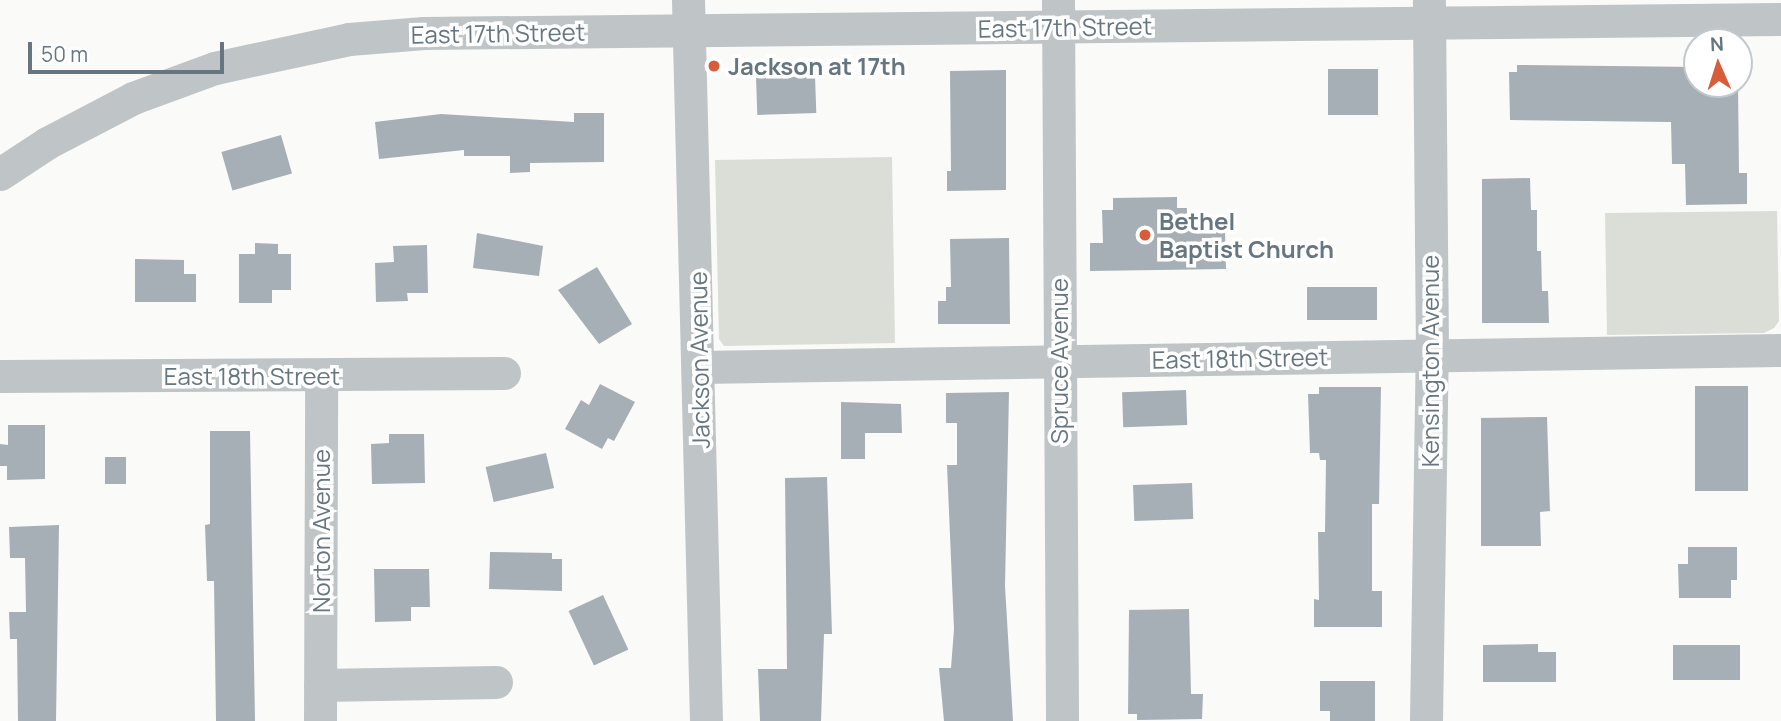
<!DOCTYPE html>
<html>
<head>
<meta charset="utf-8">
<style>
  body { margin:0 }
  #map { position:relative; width:1781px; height:721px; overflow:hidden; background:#fafaf8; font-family:Manrope,sans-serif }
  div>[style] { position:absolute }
  .green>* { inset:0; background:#daded7 }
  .building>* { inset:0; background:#a6afb5; transform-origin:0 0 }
  .minor>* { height:33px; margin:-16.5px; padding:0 16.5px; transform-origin:16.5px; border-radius:16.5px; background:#bfc4c7 }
  .dots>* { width:19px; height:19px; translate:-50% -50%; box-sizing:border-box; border:4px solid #fff; border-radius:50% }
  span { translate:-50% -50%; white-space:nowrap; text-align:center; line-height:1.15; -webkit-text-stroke:7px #fff; paint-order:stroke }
  .street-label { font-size:24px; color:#667681 }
  .poi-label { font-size:24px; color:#667681; font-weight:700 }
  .left { translate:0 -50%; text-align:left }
  .north { position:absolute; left:1683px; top:28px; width:70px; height:70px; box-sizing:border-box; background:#fff; border:2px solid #c2c8cd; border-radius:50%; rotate:357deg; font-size:19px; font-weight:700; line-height:28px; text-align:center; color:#667681 }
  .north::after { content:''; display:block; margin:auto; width:24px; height:32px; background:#d85b3a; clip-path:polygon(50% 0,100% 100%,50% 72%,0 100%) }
  .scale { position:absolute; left:28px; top:42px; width:196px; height:32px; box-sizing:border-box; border:4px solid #667681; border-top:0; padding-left:9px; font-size:21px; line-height:24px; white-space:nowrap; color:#667681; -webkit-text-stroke:5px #fff; paint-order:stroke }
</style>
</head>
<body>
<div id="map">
  <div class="green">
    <i style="clip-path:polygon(892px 157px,895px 343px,724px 346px,719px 339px,715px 160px)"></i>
    <i style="clip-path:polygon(1777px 211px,1779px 321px,1774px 328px,1764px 333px,1607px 335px,1605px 213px)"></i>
  </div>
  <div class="building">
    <i style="clip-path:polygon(1517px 65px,1697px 67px,1697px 84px,1738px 84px,1739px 173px,1747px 173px,1747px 204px,1686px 205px,1685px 164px,1672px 164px,1671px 122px,1510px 120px,1509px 72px,1517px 72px)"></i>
    <i style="left:1378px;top:69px;width:46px;height:50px;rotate:90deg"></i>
    <i style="clip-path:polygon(1006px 70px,1006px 190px,947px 191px,947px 171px,951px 171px,950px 71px)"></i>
    <i style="left:815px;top:76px;width:37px;height:59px;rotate:88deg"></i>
    <i style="clip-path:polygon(574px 113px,604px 113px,604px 162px,530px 163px,530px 172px,510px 173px,510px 156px,464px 156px,464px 150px,379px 159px,375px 122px,441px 114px,574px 122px)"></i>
    <i style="left:281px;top:135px;width:40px;height:62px;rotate:74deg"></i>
    <i style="clip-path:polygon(1530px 178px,1531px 210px,1537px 210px,1537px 251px,1541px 251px,1542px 291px,1548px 291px,1549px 323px,1482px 323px,1482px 179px)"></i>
    <i style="clip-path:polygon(1177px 197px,1177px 208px,1187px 208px,1187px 224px,1216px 224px,1217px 231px,1225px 231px,1226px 269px,1090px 271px,1090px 243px,1103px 243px,1102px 210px,1113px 210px,1113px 198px)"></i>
    <i style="clip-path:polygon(477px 233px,543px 246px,539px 276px,473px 268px)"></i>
    <i style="clip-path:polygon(1009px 238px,1010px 324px,938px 324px,938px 301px,946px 301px,946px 287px,951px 287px,950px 239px)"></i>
    <i style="clip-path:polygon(255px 243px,278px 244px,278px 254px,291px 254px,291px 290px,272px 290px,272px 303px,239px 303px,239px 254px,255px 254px)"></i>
    <i style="clip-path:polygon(427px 245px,428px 293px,407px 293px,408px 301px,376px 302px,375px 263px,394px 262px,393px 246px)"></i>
    <i style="clip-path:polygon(135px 259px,184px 260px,184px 274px,196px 274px,196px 302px,135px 302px)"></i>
    <i style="clip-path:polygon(597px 267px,632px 324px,599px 344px,558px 290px)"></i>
    <i style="left:1307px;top:287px;width:70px;height:33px"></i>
    <i style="clip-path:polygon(600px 384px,635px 402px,614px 441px,608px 438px,602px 449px,565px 429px,581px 400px,589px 405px)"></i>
    <i style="left:1695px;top:386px;width:53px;height:105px"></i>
    <i style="clip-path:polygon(1319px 387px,1381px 387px,1379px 504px,1372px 504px,1372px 591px,1382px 591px,1382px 627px,1314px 627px,1314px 599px,1319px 600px,1318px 532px,1325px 532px,1326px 460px,1320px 460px,1319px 453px,1310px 453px,1308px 394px,1319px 394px)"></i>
    <i style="left:1186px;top:390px;width:35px;height:64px;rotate:88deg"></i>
    <i style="clip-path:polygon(1009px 392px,1005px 586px,1013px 721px,944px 721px,939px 668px,951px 668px,954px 629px,947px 465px,957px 465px,957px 423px,946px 423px,946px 393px)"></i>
    <i style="clip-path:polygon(841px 402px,901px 404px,902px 433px,865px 433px,865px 459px,841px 459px)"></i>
    <i style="clip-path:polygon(1547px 417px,1550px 511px,1540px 512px,1541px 546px,1481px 546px,1481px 418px)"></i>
    <i style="clip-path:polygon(8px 425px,45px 425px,45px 479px,7px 480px,7px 466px,0 466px,0 444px,8px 445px)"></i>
    <i style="clip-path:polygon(210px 431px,250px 431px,255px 721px,216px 721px,214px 581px,207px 581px,205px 525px,210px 524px)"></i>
    <i style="clip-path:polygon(389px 434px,424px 434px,425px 483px,372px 484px,371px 444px,389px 443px)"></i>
    <i style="left:546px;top:453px;width:36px;height:62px;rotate:77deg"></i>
    <i style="left:105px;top:457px;width:21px;height:27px"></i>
    <i style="clip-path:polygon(827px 477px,832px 634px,824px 634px,821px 721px,760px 721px,758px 669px,787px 669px,785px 478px)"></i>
    <i style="left:1192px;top:483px;width:36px;height:59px;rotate:88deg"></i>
    <i style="clip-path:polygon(59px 525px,56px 721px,18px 721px,17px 639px,10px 639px,9px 612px,26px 612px,25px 558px,10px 558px,9px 527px)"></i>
    <i style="clip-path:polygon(1688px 547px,1737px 547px,1737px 580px,1731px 580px,1731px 598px,1679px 598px,1678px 564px,1688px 564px)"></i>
    <i style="clip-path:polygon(490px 552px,552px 553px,552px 559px,562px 559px,562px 591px,489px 589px)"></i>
    <i style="clip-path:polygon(374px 569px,429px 569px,430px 607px,411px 607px,411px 621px,375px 622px)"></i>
    <i style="left:603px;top:595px;width:60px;height:38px;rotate:65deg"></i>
    <i style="clip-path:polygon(1189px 609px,1191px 694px,1203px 694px,1202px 719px,1137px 720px,1137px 714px,1128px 714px,1129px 610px)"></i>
    <i style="clip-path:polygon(1538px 644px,1538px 652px,1556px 652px,1556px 682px,1483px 682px,1483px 645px)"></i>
    <i style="left:1673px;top:645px;width:67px;height:35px"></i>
    <i style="clip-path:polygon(1320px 681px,1375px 681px,1375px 721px,1330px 721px,1330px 711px,1320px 711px)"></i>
  </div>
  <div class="minor">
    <i style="left:688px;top:0;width:721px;rotate:88.57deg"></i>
    <i style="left:1058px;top:0;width:721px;rotate:89.68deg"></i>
    <i style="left:0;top:174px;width:56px;rotate:-33.4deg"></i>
    <i style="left:47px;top:143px;width:97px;rotate:-27.6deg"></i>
    <i style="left:133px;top:98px;width:87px;rotate:-20.1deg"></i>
    <i style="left:215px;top:68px;width:137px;rotate:-12.2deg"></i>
    <i style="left:349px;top:39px;width:75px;rotate:-4.6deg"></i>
    <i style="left:424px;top:33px;width:1357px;rotate:-0.59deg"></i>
    <i style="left:699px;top:367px;width:1082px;rotate:-0.9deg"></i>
    <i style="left:0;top:376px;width:504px;rotate:-0.34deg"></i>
    <i style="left:320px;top:685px;width:176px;rotate:-1deg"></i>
    <i style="left:320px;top:721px;width:345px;rotate:-89.8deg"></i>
    <i style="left:1426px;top:721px;width:367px;rotate:-89.1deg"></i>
    <i style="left:1432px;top:354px;width:352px;rotate:-90.5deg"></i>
  </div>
  <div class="dots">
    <i style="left:714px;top:66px;background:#d85b3a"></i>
    <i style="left:1145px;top:235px;background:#d85b3a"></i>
  </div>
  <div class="street-label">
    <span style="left:1065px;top:27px;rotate:-1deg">East 17th Street</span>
    <span style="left:498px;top:33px;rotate:-1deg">East 17th Street</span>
    <span style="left:1240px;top:358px;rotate:-1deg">East 18th Street</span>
    <span style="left:699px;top:360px;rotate:-91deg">Jackson Avenue</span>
    <span style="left:1059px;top:361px;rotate:-90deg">Spruce Avenue</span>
    <span style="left:1430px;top:361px;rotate:-90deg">Kensington Avenue</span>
    <span style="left:252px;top:376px">East 18th Street</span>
    <span style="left:321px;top:531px;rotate:-90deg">Norton Avenue</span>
  </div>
  <div class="poi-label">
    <span class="left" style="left:728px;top:66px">Jackson at 17th</span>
    <span class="left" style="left:1159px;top:235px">Bethel<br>Baptist Church</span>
  </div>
  <div class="north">N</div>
  <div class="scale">50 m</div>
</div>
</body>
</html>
